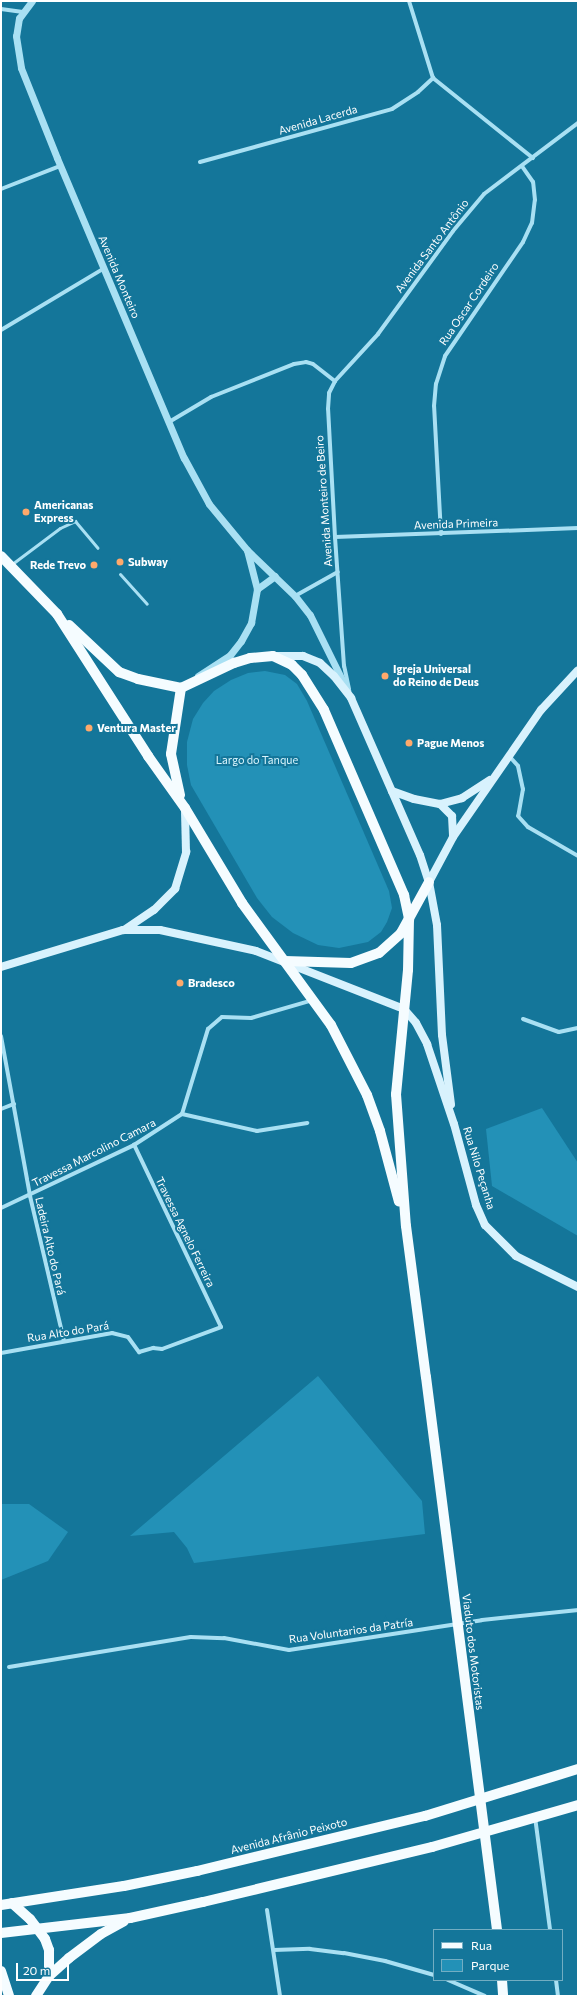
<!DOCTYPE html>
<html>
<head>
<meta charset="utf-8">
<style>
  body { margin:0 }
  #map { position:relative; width:579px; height:1997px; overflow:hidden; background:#14769a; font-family:Commissioner,sans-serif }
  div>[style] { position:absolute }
  .green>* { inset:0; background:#2391b7 }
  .service>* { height:3px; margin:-1.5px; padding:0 1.5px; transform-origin:1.5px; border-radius:1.5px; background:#a9e0f3 }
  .minor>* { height:4px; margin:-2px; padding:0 2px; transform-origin:2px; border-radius:2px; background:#a9e0f3 }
  .tertiary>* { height:7px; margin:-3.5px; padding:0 3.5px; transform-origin:3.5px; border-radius:3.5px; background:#a9e0f3 }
  .secondary>* { height:8px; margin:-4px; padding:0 4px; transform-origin:4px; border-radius:4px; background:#d8f2fd }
  .primary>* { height:10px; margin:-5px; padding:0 5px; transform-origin:5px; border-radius:5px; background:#f5fcff }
  .primary-bridge>* { height:10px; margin:-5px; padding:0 5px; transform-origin:5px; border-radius:5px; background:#f5fcff }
  .dots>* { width:11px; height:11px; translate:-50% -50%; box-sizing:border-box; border:2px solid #14769a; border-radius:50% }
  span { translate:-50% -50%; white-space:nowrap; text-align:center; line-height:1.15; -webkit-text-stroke:4px #14769a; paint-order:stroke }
  .street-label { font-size:11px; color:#fff }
  .poi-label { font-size:11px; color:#fff; font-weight:700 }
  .left { translate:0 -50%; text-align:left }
  .right { translate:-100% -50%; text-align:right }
  .park-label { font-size:11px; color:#daf5fd }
  .frame { position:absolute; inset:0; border:2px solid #fff; pointer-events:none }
  .legend { position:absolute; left:433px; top:1929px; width:130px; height:52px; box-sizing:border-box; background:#14769a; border:1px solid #72adc2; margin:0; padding:5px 7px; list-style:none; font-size:12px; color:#fff }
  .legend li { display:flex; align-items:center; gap:8px; height:20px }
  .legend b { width:20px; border:1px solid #72adc2 }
  .scale { position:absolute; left:16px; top:1963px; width:53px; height:18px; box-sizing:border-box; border:2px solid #fff; border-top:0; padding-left:5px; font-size:12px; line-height:14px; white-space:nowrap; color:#fff; -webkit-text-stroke:3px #14769a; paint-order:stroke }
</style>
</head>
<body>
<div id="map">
  <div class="green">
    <i style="clip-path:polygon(265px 671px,285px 675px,297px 684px,307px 701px,389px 891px,392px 908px,387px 922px,381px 932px,368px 942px,339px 948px,318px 945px,293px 933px,272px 917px,257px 898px,191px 785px,187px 765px,187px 742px,193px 719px,203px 703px,214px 691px,231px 680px,248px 673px)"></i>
    <i style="clip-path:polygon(542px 1108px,578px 1163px,578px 1236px,492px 1186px,486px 1129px)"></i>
    <i style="clip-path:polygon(318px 1376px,422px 1501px,425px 1534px,194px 1563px,187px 1548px,174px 1532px,130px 1536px)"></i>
    <i style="clip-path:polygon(1px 1504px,29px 1504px,68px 1532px,48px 1561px,1px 1580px)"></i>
  </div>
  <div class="service">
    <i style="left:12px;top:564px;width:60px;rotate:-36.9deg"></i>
    <i style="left:60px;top:528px;width:17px;rotate:-25deg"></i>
    <i style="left:75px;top:521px;width:35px;rotate:50deg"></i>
    <i style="left:120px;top:574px;width:40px;rotate:48deg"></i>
  </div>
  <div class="minor">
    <i style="left:409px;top:1px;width:81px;rotate:72.7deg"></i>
    <i style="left:1px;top:9px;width:22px;rotate:8deg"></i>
    <i style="left:433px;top:78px;width:128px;rotate:38.7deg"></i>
    <i style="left:200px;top:162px;width:199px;rotate:-15.4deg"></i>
    <i style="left:392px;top:109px;width:31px;rotate:-33deg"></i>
    <i style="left:418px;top:92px;width:21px;rotate:-43deg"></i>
    <i style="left:1px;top:189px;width:63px;rotate:-21.3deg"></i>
    <i style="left:1px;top:330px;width:119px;rotate:-30.9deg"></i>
    <i style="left:169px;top:422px;width:49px;rotate:-30.8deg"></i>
    <i style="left:211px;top:397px;width:89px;rotate:-21.7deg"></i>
    <i style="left:294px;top:364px;width:12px;rotate:-9deg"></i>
    <i style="left:306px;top:362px;width:7px;rotate:16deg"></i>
    <i style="left:313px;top:364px;width:28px;rotate:38deg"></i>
    <i style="left:441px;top:534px;width:128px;rotate:-93.1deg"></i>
    <i style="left:434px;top:406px;width:22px;rotate:-85deg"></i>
    <i style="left:436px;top:384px;width:29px;rotate:-72deg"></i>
    <i style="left:445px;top:356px;width:138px;rotate:-55.6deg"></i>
    <i style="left:523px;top:242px;width:21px;rotate:-65deg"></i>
    <i style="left:532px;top:223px;width:23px;rotate:-83deg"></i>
    <i style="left:535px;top:200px;width:18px;rotate:-96deg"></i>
    <i style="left:533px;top:182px;width:19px;rotate:-125deg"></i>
    <i style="left:335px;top:537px;width:243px;rotate:-2.1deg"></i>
    <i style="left:295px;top:596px;width:49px;rotate:-29.2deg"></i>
    <i style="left:349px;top:689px;width:24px;rotate:-102deg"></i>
    <i style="left:344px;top:666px;width:129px;rotate:-94deg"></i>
    <i style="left:335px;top:537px;width:128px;rotate:-93.1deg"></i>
    <i style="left:328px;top:409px;width:16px;rotate:-86deg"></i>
    <i style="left:329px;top:393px;width:13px;rotate:-63deg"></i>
    <i style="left:335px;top:381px;width:64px;rotate:-47.5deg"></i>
    <i style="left:378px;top:334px;width:127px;rotate:-53.9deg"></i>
    <i style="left:453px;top:231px;width:48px;rotate:-50deg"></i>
    <i style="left:484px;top:194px;width:118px;rotate:-37.1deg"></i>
    <i style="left:510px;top:757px;width:12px;rotate:48deg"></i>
    <i style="left:518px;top:766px;width:24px;rotate:78deg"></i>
    <i style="left:523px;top:789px;width:27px;rotate:100deg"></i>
    <i style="left:518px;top:816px;width:15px;rotate:48deg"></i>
    <i style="left:528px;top:827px;width:58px;rotate:30.1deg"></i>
    <i style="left:523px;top:1019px;width:38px;rotate:20deg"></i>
    <i style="left:559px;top:1032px;width:19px;rotate:-12deg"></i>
    <i style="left:1px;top:1036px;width:163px;rotate:79.7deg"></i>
    <i style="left:30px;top:1196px;width:149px;rotate:76.8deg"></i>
    <i style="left:1px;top:1109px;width:14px;rotate:-21deg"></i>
    <i style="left:182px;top:1114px;width:77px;rotate:12.8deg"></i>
    <i style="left:257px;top:1131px;width:51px;rotate:-9.1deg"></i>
    <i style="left:1px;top:1208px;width:147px;rotate:-25.3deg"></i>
    <i style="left:134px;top:1145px;width:57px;rotate:-32.9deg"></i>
    <i style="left:182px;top:1114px;width:89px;rotate:-73deg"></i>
    <i style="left:208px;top:1029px;width:18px;rotate:-41deg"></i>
    <i style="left:222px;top:1017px;width:29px;rotate:2deg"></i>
    <i style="left:251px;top:1018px;width:65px;rotate:-16.2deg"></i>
    <i style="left:1px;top:1353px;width:113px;rotate:-10.2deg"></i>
    <i style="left:112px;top:1333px;width:16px;rotate:14deg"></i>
    <i style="left:128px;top:1337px;width:19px;rotate:54deg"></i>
    <i style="left:139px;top:1352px;width:15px;rotate:-16deg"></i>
    <i style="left:153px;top:1348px;width:9px;rotate:6deg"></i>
    <i style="left:162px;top:1349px;width:63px;rotate:-20.4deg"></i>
    <i style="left:221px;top:1327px;width:202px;rotate:-115.5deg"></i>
    <i style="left:9px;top:1667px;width:184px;rotate:-9.4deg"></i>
    <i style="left:191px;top:1637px;width:33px;rotate:2deg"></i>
    <i style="left:224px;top:1638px;width:66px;rotate:10.5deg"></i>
    <i style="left:289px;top:1650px;width:195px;rotate:-8.8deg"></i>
    <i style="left:482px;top:1620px;width:97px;rotate:-5.9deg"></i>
    <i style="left:535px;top:1817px;width:114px;rotate:82.4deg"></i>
    <i style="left:267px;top:1910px;width:87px;rotate:81.4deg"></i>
    <i style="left:274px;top:1950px;width:36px;rotate:-2deg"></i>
    <i style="left:310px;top:1949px;width:34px;rotate:7deg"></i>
    <i style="left:344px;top:1953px;width:42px;rotate:11deg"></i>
    <i style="left:385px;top:1961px;width:51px;rotate:15.9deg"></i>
    <i style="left:448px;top:1980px;width:40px;rotate:23.4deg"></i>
    <i style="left:556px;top:1980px;width:16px;rotate:83deg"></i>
  </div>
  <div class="tertiary">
    <i style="left:32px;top:1px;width:21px;rotate:127deg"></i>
    <i style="left:19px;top:18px;width:18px;rotate:99deg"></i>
    <i style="left:16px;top:36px;width:32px;rotate:81deg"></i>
    <i style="left:21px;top:68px;width:97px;rotate:68.2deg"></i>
    <i style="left:57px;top:158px;width:326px;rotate:67.1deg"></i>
    <i style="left:184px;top:458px;width:52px;rotate:61.5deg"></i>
    <i style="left:209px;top:504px;width:60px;rotate:50.4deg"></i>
    <i style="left:247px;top:550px;width:66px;rotate:43.8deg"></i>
    <i style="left:295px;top:596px;width:24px;rotate:52deg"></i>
    <i style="left:310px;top:615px;width:84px;rotate:63.7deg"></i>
    <i style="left:257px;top:589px;width:22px;rotate:-36deg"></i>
    <i style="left:198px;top:676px;width:38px;rotate:-33deg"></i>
    <i style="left:230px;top:655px;width:18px;rotate:-52deg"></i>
    <i style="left:241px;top:641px;width:21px;rotate:-61deg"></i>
    <i style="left:251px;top:623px;width:35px;rotate:-80deg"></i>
    <i style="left:257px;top:589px;width:40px;rotate:-104.4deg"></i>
  </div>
  <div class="secondary">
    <i style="left:274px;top:656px;width:29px"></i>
    <i style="left:303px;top:656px;width:18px;rotate:22deg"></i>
    <i style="left:320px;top:663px;width:19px;rotate:43deg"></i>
    <i style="left:334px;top:676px;width:28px;rotate:52deg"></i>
    <i style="left:351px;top:698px;width:171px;rotate:66.3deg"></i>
    <i style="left:420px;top:855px;width:28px;rotate:72deg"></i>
    <i style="left:429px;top:882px;width:44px;rotate:79.5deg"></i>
    <i style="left:437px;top:925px;width:110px;rotate:87.4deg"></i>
    <i style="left:442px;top:1035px;width:70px;rotate:82.6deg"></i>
    <i style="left:392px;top:791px;width:23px;rotate:20deg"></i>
    <i style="left:414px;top:799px;width:26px;rotate:11deg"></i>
    <i style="left:440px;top:804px;width:23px;rotate:-15deg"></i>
    <i style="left:462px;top:798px;width:33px;rotate:-33deg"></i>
    <i style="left:440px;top:804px;width:17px;rotate:45deg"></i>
    <i style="left:452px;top:816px;width:20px;rotate:87deg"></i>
    <i style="left:429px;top:882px;width:51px;rotate:-61.9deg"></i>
    <i style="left:453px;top:837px;width:155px;rotate:-55.3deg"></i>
    <i style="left:541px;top:710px;width:54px;rotate:-47.2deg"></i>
    <i style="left:124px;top:930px;width:36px;rotate:-34deg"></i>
    <i style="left:154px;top:910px;width:30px;rotate:-45deg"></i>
    <i style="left:175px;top:889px;width:39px;rotate:-73deg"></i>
    <i style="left:186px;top:852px;width:42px;rotate:-91.4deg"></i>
    <i style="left:1px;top:967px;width:127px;rotate:-16.9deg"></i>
    <i style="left:123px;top:930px;width:37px"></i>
    <i style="left:160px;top:930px;width:98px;rotate:12.3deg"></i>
    <i style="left:256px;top:951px;width:159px;rotate:21.4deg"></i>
    <i style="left:404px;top:1009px;width:18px;rotate:49deg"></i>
    <i style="left:416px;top:1023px;width:24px;rotate:62deg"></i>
    <i style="left:427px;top:1044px;width:84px;rotate:71.4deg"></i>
    <i style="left:454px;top:1124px;width:84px;rotate:74.8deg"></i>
    <i style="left:476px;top:1205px;width:22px;rotate:66deg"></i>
    <i style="left:485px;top:1225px;width:44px;rotate:45deg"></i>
    <i style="left:516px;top:1256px;width:69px;rotate:26.6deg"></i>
  </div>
  <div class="primary">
    <i style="left:1px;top:556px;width:81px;rotate:46deg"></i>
    <i style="left:57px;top:614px;width:169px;rotate:57.3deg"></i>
    <i style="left:148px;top:756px;width:64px;rotate:54.6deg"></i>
    <i style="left:185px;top:808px;width:111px;rotate:59deg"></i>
    <i style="left:242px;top:903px;width:151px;rotate:53.9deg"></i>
    <i style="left:331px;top:1025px;width:79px;rotate:62.8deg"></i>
    <i style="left:367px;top:1095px;width:38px;rotate:70deg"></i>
    <i style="left:380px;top:1131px;width:73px;rotate:75deg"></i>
    <i style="left:69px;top:625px;width:69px;rotate:43.2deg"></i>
    <i style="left:119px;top:672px;width:20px;rotate:20deg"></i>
    <i style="left:138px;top:679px;width:44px;rotate:11.8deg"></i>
    <i style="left:181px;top:688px;width:59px;rotate:-25.3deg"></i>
    <i style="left:234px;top:663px;width:17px;rotate:-17deg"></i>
    <i style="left:250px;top:658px;width:23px;rotate:-5deg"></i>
    <i style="left:273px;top:656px;width:21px;rotate:25deg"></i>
    <i style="left:292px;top:665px;width:14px;rotate:45deg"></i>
    <i style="left:302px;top:675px;width:41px;rotate:57.8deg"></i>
    <i style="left:324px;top:710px;width:202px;rotate:66.6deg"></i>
    <i style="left:404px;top:895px;width:25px;rotate:78deg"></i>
    <i style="left:409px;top:919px;width:51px;rotate:91.1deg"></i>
    <i style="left:408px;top:970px;width:125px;rotate:95.5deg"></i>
    <i style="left:396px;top:1094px;width:132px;rotate:85.7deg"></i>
    <i style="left:406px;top:1226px;width:152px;rotate:82.5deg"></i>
    <i style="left:180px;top:795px;width:42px;rotate:-102.4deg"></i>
    <i style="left:171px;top:754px;width:67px;rotate:-81.4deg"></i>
    <i style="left:285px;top:961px;width:66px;rotate:1.7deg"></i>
    <i style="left:351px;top:963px;width:30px;rotate:-20deg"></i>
    <i style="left:379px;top:953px;width:30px;rotate:-42deg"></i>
    <i style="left:401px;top:933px;width:58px;rotate:-61.2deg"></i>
    <i style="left:12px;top:1903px;width:24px;rotate:42deg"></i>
    <i style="left:30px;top:1919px;width:25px;rotate:53deg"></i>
    <i style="left:45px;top:1939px;width:12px;rotate:70deg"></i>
    <i style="left:49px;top:1950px;width:26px;rotate:90deg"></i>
    <i style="left:1px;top:1905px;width:124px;rotate:-8.8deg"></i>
    <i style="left:124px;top:1886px;width:75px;rotate:-11.6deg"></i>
    <i style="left:197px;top:1871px;width:235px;rotate:-13.6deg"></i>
    <i style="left:425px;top:1816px;width:160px;rotate:-17.1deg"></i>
    <i style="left:1px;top:1933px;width:130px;rotate:-6.6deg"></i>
    <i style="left:130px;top:1918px;width:75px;rotate:-12.4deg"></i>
    <i style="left:203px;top:1902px;width:236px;rotate:-13.5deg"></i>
    <i style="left:432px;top:1847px;width:152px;rotate:-16deg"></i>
    <i style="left:1px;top:1971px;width:26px;rotate:72deg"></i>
    <i style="left:502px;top:1980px;width:16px;rotate:86deg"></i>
    <i style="left:36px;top:1996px;width:24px;rotate:-57deg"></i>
    <i style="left:49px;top:1976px;width:27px;rotate:-42deg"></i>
    <i style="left:69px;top:1958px;width:40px;rotate:-37deg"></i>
    <i style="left:101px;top:1934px;width:26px;rotate:-29deg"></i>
  </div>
  <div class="primary-bridge">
    <i style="left:426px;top:1377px;width:558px;rotate:82.68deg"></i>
  </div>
  <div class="dots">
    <i style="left:26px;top:512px;background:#ffa96b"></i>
    <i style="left:120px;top:562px;background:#ffa96b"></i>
    <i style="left:94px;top:565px;background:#ffa96b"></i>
    <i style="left:385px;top:676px;background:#ffa96b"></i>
    <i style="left:89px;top:728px;background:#ffa96b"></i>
    <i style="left:409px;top:743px;background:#ffa96b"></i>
    <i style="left:180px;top:983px;background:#ffa96b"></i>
  </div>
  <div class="street-label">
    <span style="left:318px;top:120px;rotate:-16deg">Avenida Lacerda</span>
    <span style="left:432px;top:246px;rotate:-53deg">Avenida Santo Antônio</span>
    <span style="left:119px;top:277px;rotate:67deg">Avenida Monteiro</span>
    <span style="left:469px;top:304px;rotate:-56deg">Rua Oscar Cordeiro</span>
    <span style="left:324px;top:501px;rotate:-94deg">Avenida Monteiro de Beiro</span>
    <span style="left:456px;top:524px;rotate:-2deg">Avenida Primeira</span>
    <span style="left:94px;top:1153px;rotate:-27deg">Travessa Marcolino Camara</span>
    <span style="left:479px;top:1168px;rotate:73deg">Rua Nilo Peçanha</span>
    <span style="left:185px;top:1232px;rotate:64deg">Travessa Agnelo Ferreira</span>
    <span style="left:50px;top:1246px;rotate:77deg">Ladeira Alto do Pará</span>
    <span style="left:68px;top:1332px;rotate:-9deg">Rua Alto do Pará</span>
    <span style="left:351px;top:1631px;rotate:-8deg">Rua Voluntarios da Patría</span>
    <span style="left:473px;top:1652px;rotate:83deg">Viaduto dos Motoristas</span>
    <span style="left:289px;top:1836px;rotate:-14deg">Avenida Afrânio Peixoto</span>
  </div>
  <div class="poi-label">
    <span class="left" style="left:34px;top:512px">Americanas<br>Express</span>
    <span class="left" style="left:128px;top:562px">Subway</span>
    <span class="right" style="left:86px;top:565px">Rede Trevo</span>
    <span class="left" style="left:393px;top:676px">Igreja Universal<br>do Reino de Deus</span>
    <span class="left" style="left:97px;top:728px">Ventura Master</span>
    <span class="left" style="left:417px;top:743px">Pague Menos</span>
    <span class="left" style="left:188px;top:983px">Bradesco</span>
  </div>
  <div class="park-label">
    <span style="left:257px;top:760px">Largo do Tanque</span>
  </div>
  <div class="frame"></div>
  <ul class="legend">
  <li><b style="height:5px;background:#f5fcff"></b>Rua</li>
  <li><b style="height:11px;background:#2391b7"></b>Parque</li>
  </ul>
  <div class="scale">20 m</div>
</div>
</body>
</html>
